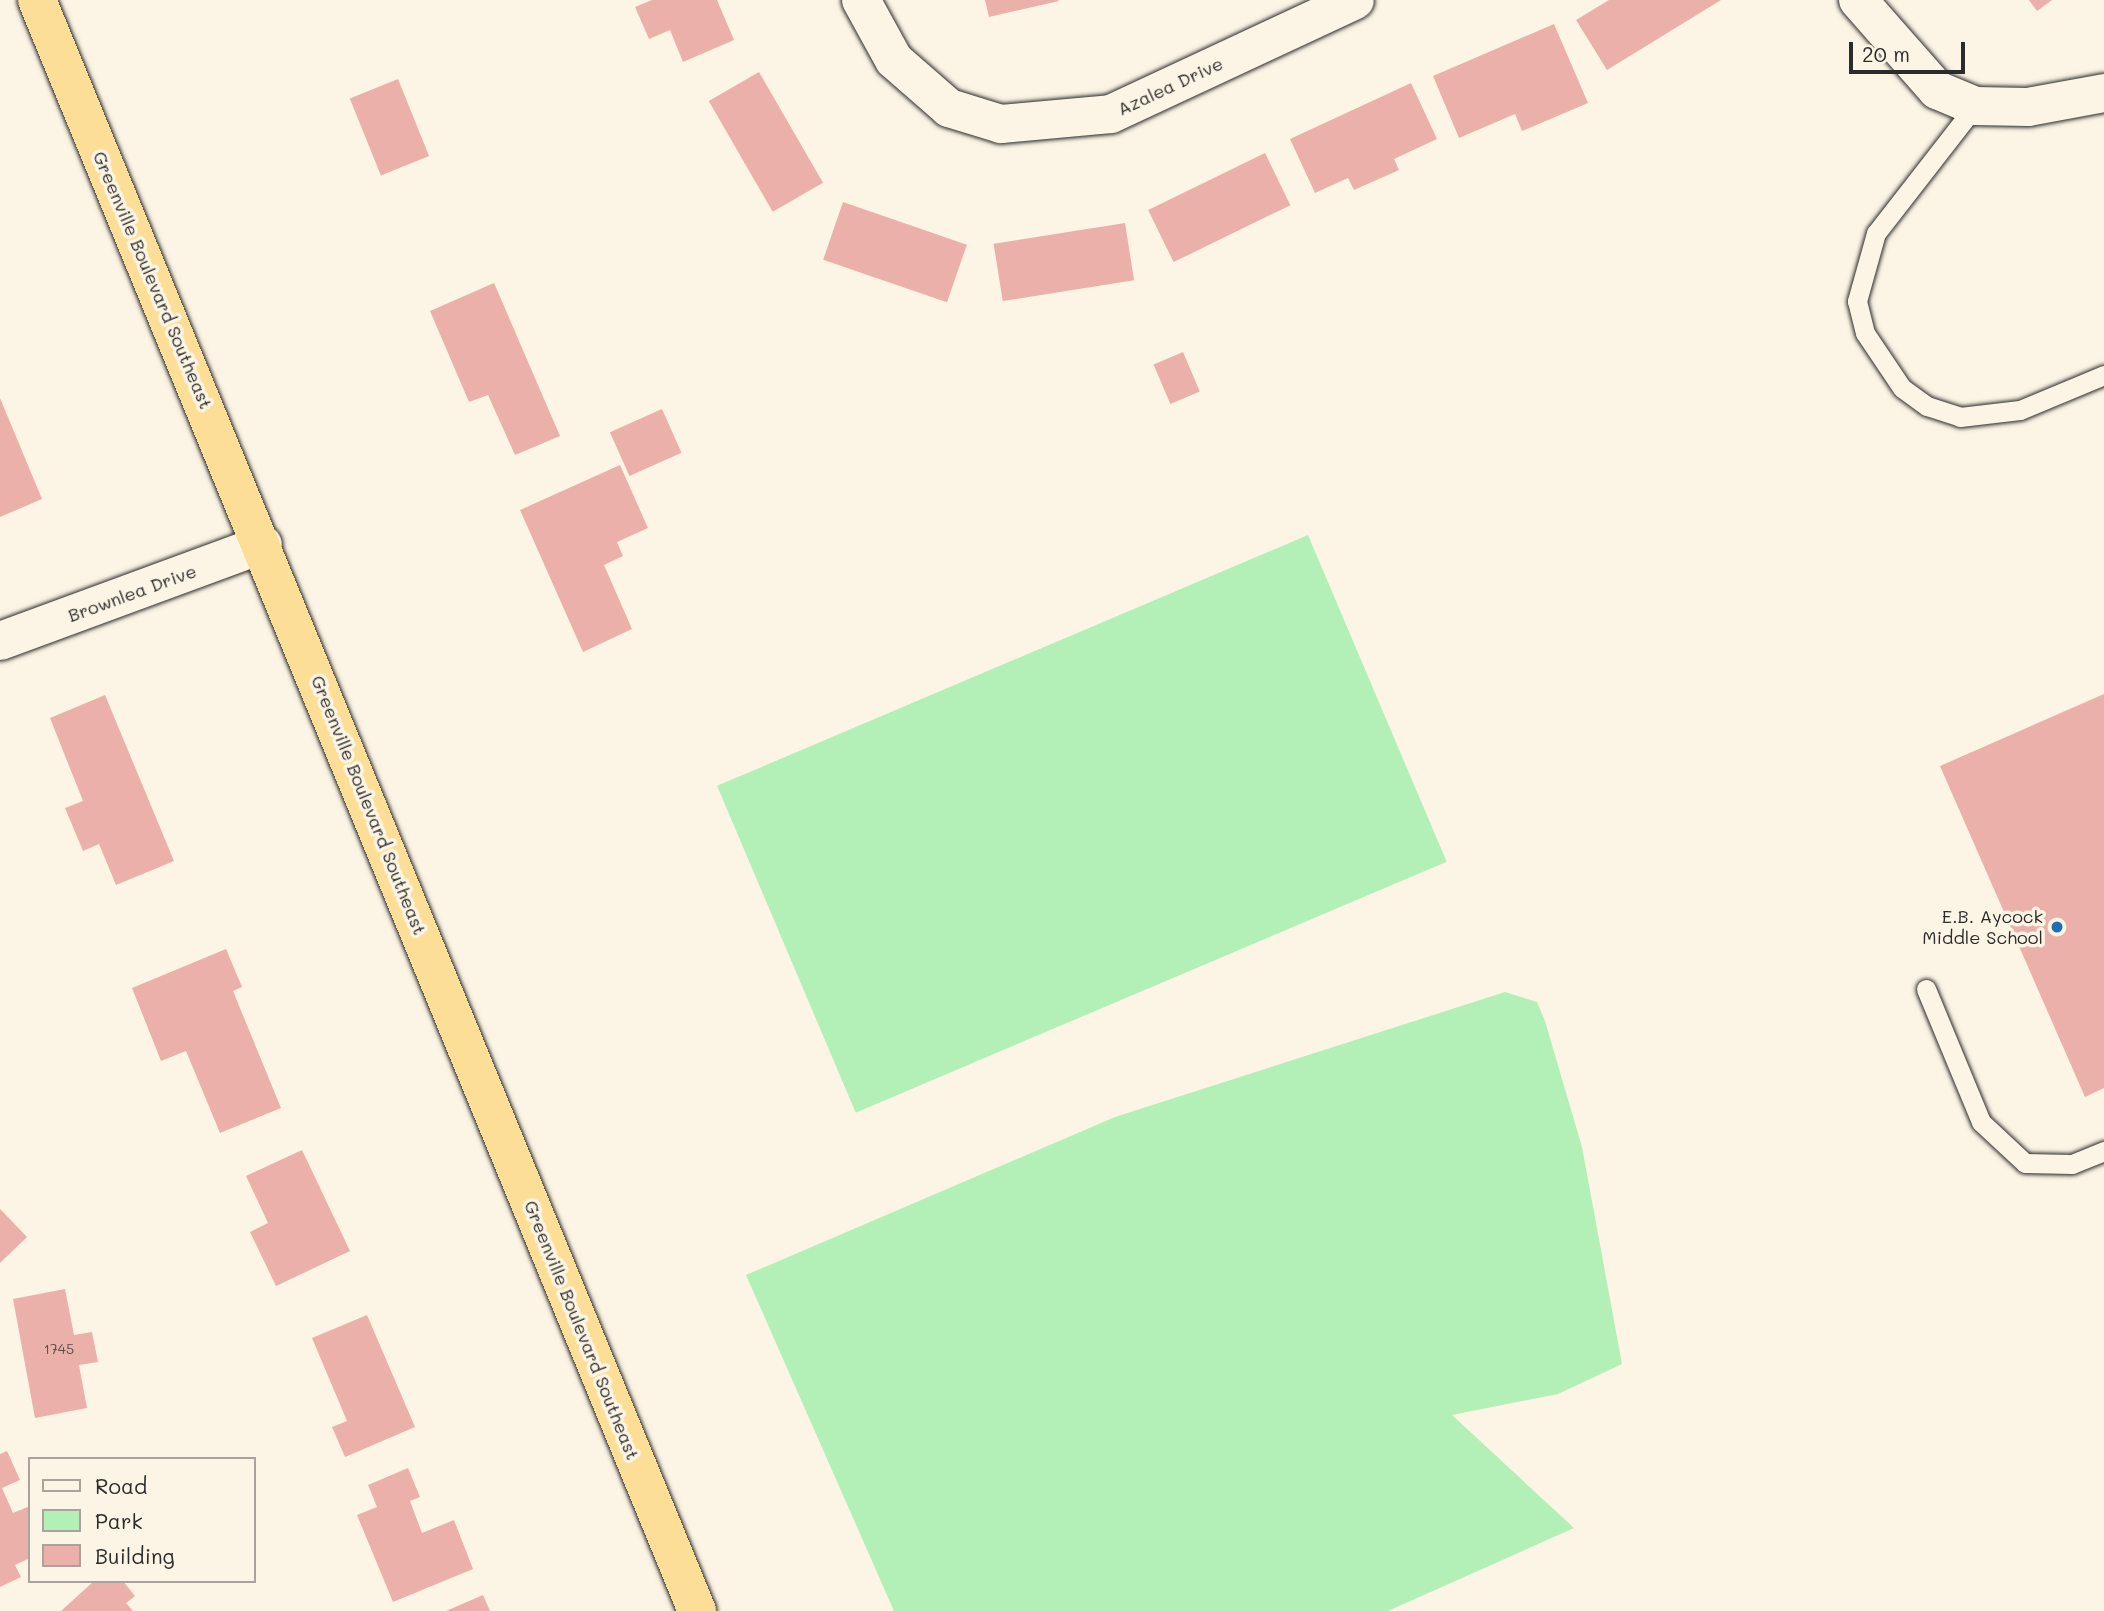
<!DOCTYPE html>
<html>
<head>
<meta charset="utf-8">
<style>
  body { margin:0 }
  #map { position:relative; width:2104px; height:1611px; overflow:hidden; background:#fcf5e5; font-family:Mali,sans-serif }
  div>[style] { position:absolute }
  .green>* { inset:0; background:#b2f0b7; transform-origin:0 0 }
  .building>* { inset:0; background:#ebb0a9; transform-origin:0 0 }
  .roads { filter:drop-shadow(0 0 2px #2b2b2b) drop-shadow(0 0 2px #2b2b2b) }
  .lane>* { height:19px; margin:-9.5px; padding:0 9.5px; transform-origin:9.5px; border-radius:9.5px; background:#fcf5e5 }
  .street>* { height:38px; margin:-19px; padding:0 19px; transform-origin:19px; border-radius:19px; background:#fcf5e5 }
  .highway>* { height:38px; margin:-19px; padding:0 19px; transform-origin:19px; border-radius:19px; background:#fcde96 }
  .dots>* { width:19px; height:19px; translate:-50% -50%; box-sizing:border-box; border:4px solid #fcf5e5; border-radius:50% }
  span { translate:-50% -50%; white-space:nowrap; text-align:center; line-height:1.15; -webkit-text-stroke:7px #fcf5e5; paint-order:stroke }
  .number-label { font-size:14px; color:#5b4c4a }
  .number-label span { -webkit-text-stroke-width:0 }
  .street-label { font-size:18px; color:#2b2b2b }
  .poi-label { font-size:18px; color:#2b2b2b }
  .right { translate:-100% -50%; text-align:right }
  .legend { position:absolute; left:28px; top:1457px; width:228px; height:126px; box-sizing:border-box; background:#fcf5e5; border:2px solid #a8a49b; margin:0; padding:9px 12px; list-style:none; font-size:21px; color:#2b2b2b }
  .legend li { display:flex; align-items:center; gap:14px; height:35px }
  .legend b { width:35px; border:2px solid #a8a49b }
  .scale { position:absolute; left:1849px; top:42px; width:116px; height:32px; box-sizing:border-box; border:4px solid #2b2b2b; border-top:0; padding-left:9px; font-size:21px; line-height:24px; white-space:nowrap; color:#2b2b2b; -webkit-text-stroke:5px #fcf5e5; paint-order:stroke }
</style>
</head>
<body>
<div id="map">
  <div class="green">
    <i style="left:1308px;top:535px;width:355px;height:642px;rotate:67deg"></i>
    <i style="clip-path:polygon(1505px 992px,1537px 1002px,1545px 1021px,1582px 1147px,1622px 1364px,1558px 1394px,1452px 1415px,1574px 1528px,1388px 1611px,894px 1611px,746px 1275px,1115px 1117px)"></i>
  </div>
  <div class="building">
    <i style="clip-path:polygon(652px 0,717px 0,734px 40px,683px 62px,670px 30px,649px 39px,635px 7px)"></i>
    <i style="clip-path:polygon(985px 0,1058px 0,1059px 1px,989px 17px)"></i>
    <i style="clip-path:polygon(1609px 0,1721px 0,1607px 70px,1576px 20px)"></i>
    <i style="clip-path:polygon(2029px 0,2052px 0,2037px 11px)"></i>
    <i style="clip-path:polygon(1554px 24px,1588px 103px,1522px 131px,1515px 114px,1459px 138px,1433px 76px)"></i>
    <i style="left:759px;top:72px;width:128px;height:58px;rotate:60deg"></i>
    <i style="left:398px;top:79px;width:83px;height:52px;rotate:68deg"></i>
    <i style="clip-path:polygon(1411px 83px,1437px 139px,1394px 159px,1399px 170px,1354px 190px,1348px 178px,1315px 193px,1290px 139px)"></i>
    <i style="left:1265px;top:153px;width:58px;height:130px;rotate:64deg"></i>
    <i style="left:843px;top:202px;width:131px;height:61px;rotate:19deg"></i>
    <i style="left:1125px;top:223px;width:58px;height:133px;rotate:81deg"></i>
    <i style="clip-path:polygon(494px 283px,560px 436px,515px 455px,488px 395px,469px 402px,430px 311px)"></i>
    <i style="left:1183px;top:352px;width:43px;height:32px;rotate:67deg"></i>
    <i style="clip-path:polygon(0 398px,42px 499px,0 517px)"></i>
    <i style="left:662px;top:409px;width:48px;height:57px;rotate:66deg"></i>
    <i style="clip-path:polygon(620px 465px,648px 528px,617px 542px,623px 556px,604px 565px,632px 629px,583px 652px,520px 510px)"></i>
    <i style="clip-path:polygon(2104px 694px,2104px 1088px,2085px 1097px,1940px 766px)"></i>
    <i style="clip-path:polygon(105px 695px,174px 861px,116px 885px,99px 844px,83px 851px,65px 808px,83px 801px,50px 718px)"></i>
    <i style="clip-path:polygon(226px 949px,242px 987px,233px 991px,281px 1108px,220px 1133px,186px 1051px,161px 1061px,132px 988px)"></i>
    <i style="clip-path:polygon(302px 1150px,350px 1251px,276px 1286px,250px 1232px,268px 1223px,246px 1176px)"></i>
    <i style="clip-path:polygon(0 1209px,27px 1237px,0 1263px)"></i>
    <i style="clip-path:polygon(65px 1289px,74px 1335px,92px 1332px,98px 1362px,79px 1365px,87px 1408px,35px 1418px,13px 1299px)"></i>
    <i style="clip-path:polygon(367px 1315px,415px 1427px,345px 1457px,332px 1427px,347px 1421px,312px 1338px)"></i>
    <i style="clip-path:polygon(7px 1451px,20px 1480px,2px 1488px,13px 1513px,30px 1506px,30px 1558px,15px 1565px,21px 1577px,0 1587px,0 1454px)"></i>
    <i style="clip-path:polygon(408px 1468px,420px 1497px,410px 1501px,422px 1533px,454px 1520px,473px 1569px,393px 1602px,357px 1515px,377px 1507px,368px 1485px)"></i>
    <i style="clip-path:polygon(94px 1581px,123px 1581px,135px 1596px,126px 1603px,133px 1611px,61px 1611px)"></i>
    <i style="clip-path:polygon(483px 1595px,490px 1611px,446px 1611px)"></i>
  </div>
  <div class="roads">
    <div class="lane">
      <i style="left:1975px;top:106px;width:161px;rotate:127.9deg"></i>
      <i style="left:1876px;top:233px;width:71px;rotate:105.6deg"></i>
      <i style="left:1857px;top:301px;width:33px;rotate:76deg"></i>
      <i style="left:1865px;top:333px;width:66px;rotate:56.1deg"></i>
      <i style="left:1902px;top:388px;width:31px;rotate:36deg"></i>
      <i style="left:1927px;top:406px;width:35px;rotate:18deg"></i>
      <i style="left:1960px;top:417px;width:60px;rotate:-6.7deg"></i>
      <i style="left:2020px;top:410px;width:91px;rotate:-22.6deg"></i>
      <i style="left:1926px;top:989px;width:144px;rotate:67.5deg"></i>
      <i style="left:1981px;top:1122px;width:60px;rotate:43deg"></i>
      <i style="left:2025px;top:1163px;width:47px;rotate:1.2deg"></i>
      <i style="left:2072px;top:1164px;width:35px;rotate:-22deg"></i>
    </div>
    <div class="street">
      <i style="left:861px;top:0;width:68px;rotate:61.2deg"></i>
      <i style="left:894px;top:60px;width:73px;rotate:41.1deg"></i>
      <i style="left:949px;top:108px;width:54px;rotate:17.1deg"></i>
      <i style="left:1001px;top:124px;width:110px;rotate:-5.2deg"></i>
      <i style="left:1111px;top:114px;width:269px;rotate:-25deg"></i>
      <i style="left:1858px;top:0;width:120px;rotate:48.7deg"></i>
      <i style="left:1937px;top:90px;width:41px;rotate:22.8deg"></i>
      <i style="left:1975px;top:106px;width:53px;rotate:1.1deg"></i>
      <i style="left:2028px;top:107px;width:77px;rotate:-10.4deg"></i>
      <i style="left:0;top:641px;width:280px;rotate:-20.2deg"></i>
    </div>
    <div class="highway">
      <i style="left:37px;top:0;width:1741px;rotate:67.72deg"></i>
    </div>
  </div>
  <div class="dots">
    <i style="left:2057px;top:927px;background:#1f6fb2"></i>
  </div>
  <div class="number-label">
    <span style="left:59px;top:1349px">1745</span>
  </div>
  <div class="street-label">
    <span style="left:1170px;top:86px;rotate:-25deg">Azalea Drive</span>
    <span style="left:153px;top:280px;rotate:67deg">Greenville Boulevard Southeast</span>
    <span style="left:132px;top:593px;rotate:-20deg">Brownlea Drive</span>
    <span style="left:369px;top:805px;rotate:68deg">Greenville Boulevard Southeast</span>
    <span style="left:582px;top:1330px;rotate:68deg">Greenville Boulevard Southeast</span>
  </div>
  <div class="poi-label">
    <span class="right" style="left:2043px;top:927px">E.B. Aycock<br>Middle School</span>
  </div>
  <ul class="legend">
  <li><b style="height:9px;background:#fcf5e5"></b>Road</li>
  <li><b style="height:19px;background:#b2f0b7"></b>Park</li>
  <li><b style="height:19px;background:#ebb0a9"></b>Building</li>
  </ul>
  <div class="scale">20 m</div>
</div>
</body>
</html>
